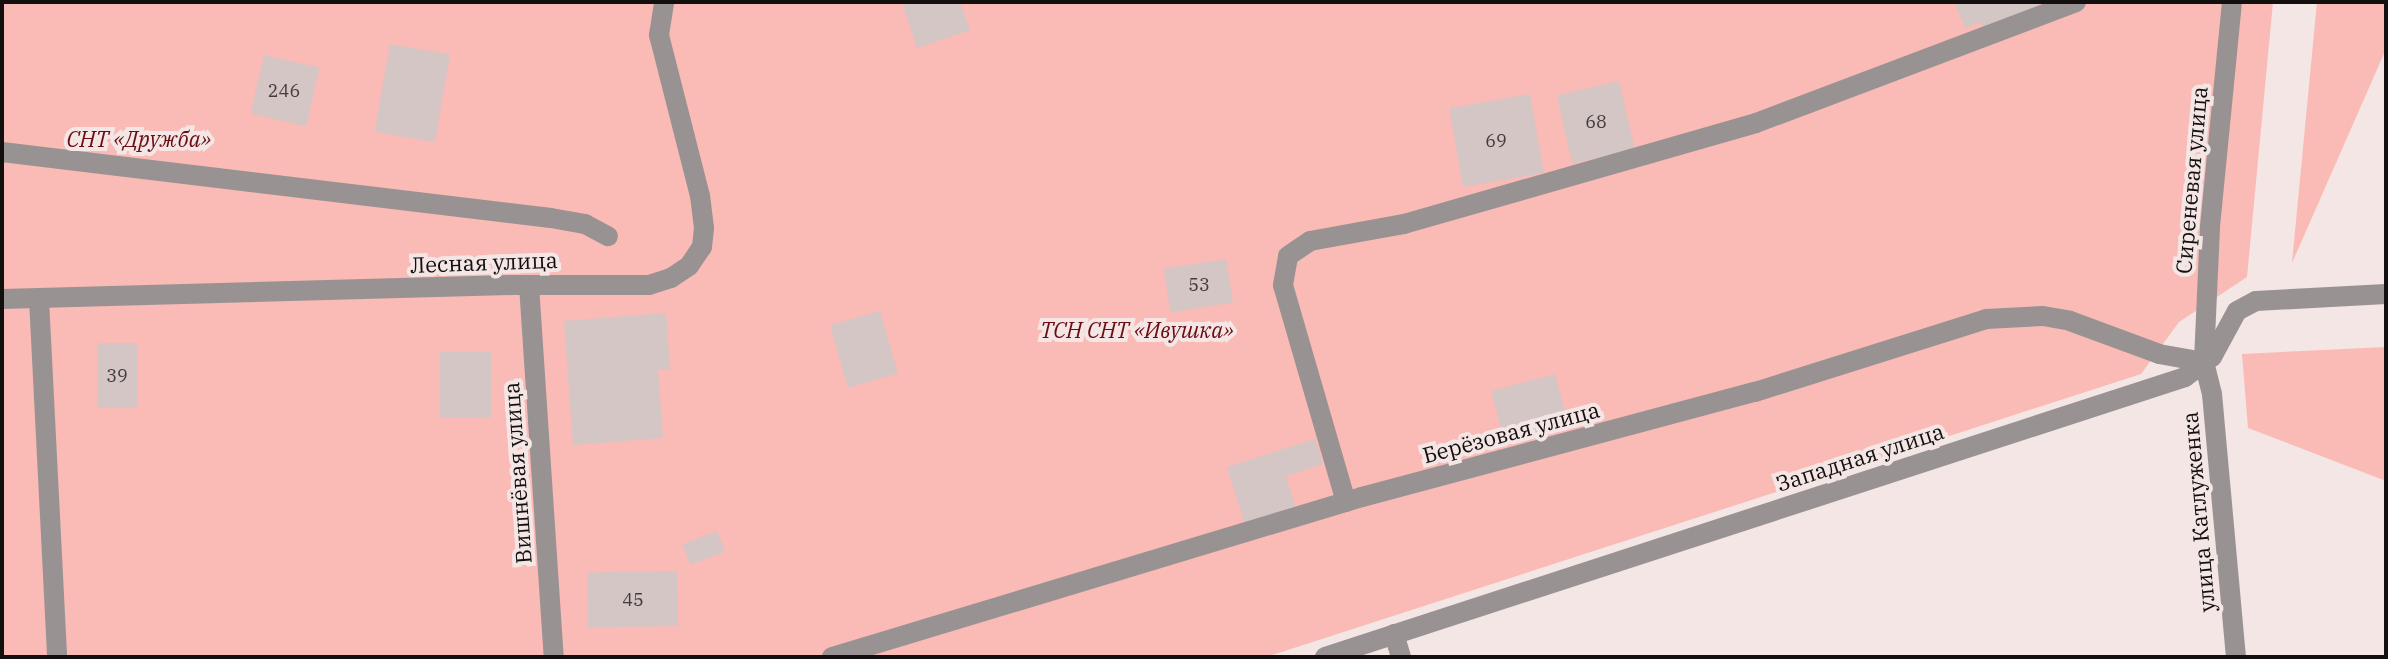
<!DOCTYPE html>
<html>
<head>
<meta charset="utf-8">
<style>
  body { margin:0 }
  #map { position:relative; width:2388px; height:659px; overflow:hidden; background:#f3e6e5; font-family:"IBM Plex Serif",serif }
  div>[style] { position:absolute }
  .green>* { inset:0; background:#fabab5 }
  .building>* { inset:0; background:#d3c6c5; transform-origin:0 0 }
  .minor>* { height:20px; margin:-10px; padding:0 10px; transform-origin:10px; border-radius:10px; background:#989392 }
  span { translate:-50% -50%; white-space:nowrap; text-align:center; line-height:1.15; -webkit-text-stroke:8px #f3e6e5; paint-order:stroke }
  .number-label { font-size:18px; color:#433d3c }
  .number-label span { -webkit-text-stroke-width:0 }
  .park-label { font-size:22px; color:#6b0b13; font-style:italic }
  .street-label { font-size:22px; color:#130f0f }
  .frame { position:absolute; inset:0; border:4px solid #130f0f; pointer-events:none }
</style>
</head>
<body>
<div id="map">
  <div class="green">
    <i style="clip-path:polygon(2px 2px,2273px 2px,2247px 277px,2179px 322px,2141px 374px,1266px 657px,2px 657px)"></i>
    <i style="clip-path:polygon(2317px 2px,2386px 2px,2386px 49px,2292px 263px)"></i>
    <i style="clip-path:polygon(2386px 347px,2386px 481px,2248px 428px,2242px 354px)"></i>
  </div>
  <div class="building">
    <i style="clip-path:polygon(902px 2px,960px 2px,970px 30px,917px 48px)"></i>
    <i style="clip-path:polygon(1954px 2px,2036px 2px,2038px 7px,1984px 30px,1981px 22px,1965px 28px)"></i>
    <i style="left:390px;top:44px;width:61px;height:89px;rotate:10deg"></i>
    <i style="left:264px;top:55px;width:57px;height:60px;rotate:13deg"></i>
    <i style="left:1619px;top:81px;width:70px;height:64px;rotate:77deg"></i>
    <i style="left:1530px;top:94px;width:80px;height:82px;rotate:80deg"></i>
    <i style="left:1226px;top:259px;width:44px;height:63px;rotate:81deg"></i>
    <i style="left:880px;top:311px;width:65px;height:52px;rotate:74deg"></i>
    <i style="clip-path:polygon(666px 313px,670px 370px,658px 370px,663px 438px,573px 445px,564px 321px)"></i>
    <i style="left:97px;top:343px;width:40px;height:65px"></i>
    <i style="left:440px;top:352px;width:51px;height:66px"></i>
    <i style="left:1555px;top:374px;width:54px;height:66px;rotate:75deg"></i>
    <i style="clip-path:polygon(1315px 439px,1323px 464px,1286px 476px,1296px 509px,1245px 525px,1227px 467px)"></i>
    <i style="left:717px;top:531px;width:22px;height:37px;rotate:69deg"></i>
    <i style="left:677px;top:571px;width:55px;height:90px;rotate:89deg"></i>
  </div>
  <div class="minor">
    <i style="left:2232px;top:2px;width:227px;rotate:95.6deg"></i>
    <i style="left:2210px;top:228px;width:134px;rotate:92.6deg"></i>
    <i style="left:2204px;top:362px;width:33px;rotate:76deg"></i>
    <i style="left:2212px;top:394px;width:264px;rotate:84.8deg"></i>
    <i style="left:2px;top:152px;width:553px;rotate:6.86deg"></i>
    <i style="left:551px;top:218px;width:35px;rotate:10deg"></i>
    <i style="left:585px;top:224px;width:26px;rotate:28deg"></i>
    <i style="left:529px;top:285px;width:373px;rotate:86.2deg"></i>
    <i style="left:2px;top:299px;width:511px;rotate:-1.57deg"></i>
    <i style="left:513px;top:285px;width:136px"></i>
    <i style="left:649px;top:285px;width:23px;rotate:-18deg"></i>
    <i style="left:671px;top:278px;width:22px;rotate:-34deg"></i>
    <i style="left:689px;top:266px;width:23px;rotate:-56deg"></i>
    <i style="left:702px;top:247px;width:19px;rotate:-84deg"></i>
    <i style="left:704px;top:228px;width:32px;rotate:-97deg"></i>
    <i style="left:700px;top:196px;width:166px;rotate:-104.3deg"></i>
    <i style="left:659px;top:35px;width:33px;rotate:-81deg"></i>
    <i style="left:39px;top:299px;width:358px;rotate:87.1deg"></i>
    <i style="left:1346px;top:502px;width:226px;rotate:-106.2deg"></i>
    <i style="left:1283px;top:285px;width:29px;rotate:-80deg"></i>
    <i style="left:1288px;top:256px;width:27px;rotate:-34deg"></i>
    <i style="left:1310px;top:241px;width:96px;rotate:-10.3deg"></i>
    <i style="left:1404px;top:224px;width:366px;rotate:-16deg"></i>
    <i style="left:1756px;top:123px;width:342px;rotate:-20.7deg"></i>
    <i style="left:1394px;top:634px;width:24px;rotate:73deg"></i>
    <i style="left:832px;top:657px;width:554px;rotate:-16.8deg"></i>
    <i style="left:1362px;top:497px;width:407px;rotate:-15deg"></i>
    <i style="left:1755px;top:392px;width:242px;rotate:-17.5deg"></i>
    <i style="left:1986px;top:319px;width:57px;rotate:-3deg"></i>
    <i style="left:2043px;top:316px;width:27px;rotate:10deg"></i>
    <i style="left:2070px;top:321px;width:95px;rotate:20.3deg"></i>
    <i style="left:2159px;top:354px;width:46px;rotate:10.1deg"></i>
    <i style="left:1325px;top:657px;width:904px;rotate:-18.03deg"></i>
    <i style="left:2185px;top:377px;width:34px;rotate:-37deg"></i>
    <i style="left:2212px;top:357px;width:52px;rotate:-61.5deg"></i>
    <i style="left:2237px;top:311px;width:21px;rotate:-28deg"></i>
    <i style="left:2256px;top:301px;width:130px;rotate:-3.1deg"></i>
  </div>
  <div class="number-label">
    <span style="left:284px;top:91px">246</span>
    <span style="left:1596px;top:122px">68</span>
    <span style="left:1496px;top:141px">69</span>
    <span style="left:1199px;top:285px">53</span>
    <span style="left:117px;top:376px">39</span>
    <span style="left:633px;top:600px">45</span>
  </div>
  <div class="park-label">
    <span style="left:139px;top:139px">СНТ «Дружба»</span>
    <span style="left:1137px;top:330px">ТСН СНТ «Ивушка»</span>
  </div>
  <div class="street-label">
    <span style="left:2191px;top:180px;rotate:-85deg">Сиреневая улица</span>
    <span style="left:484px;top:262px;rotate:-2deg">Лесная улица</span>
    <span style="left:1511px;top:432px;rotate:-15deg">Берёзовая улица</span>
    <span style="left:1860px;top:457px;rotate:-18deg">Западная улица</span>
    <span style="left:517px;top:473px;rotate:-94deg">Вишнёвая улица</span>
    <span style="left:2198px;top:512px;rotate:-95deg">улица Катлуженка</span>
  </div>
  <div class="frame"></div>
</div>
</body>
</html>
